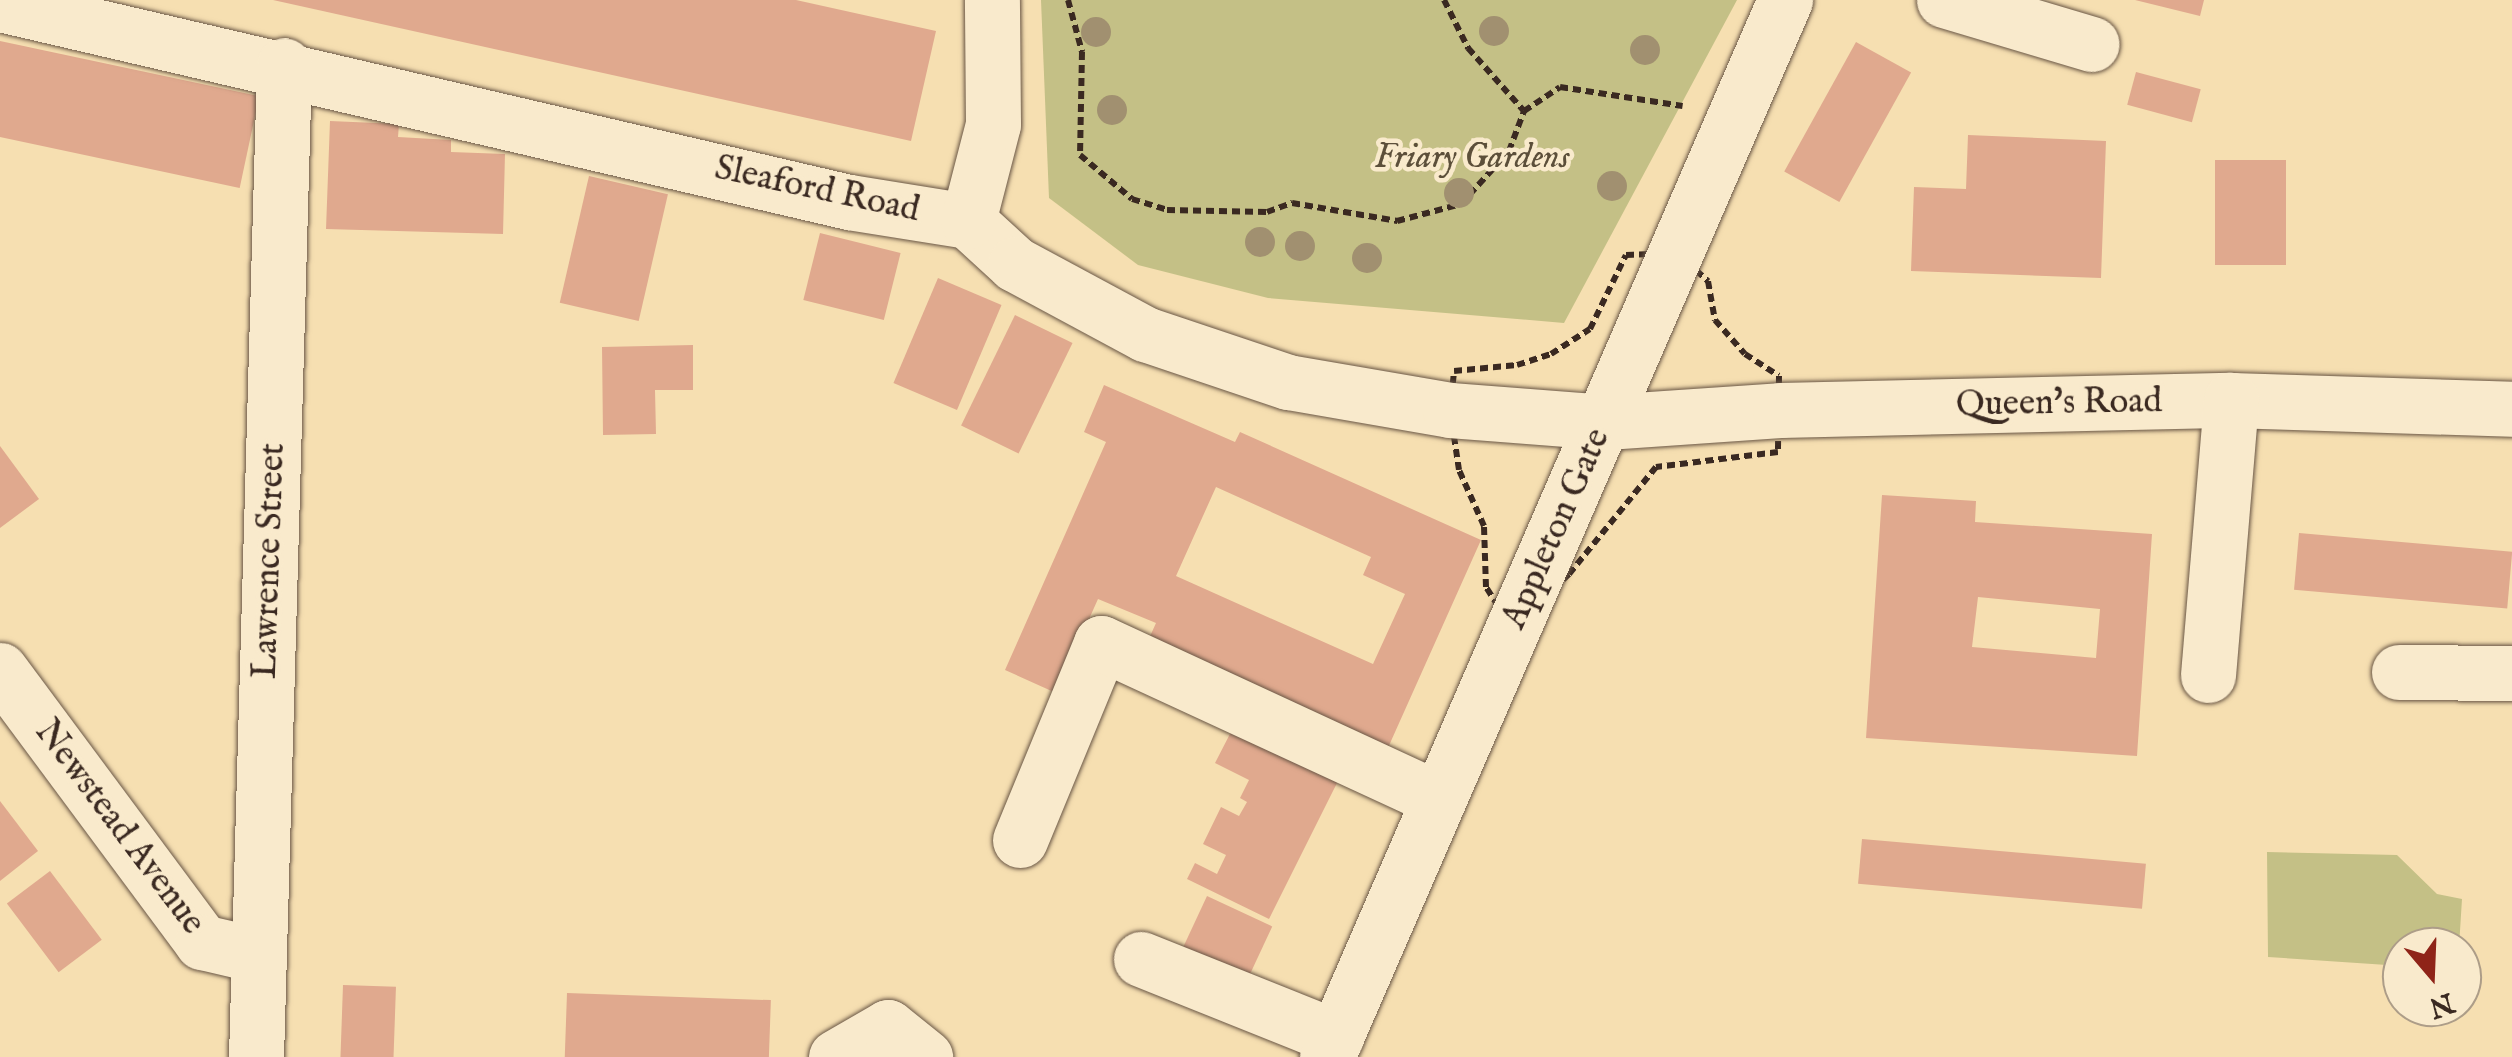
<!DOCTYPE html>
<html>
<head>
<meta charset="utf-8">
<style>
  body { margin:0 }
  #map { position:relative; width:2512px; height:1057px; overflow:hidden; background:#f6dfb1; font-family:"IM FELL English",serif }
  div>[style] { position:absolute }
  .green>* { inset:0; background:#c4c086 }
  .building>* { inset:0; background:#e0a98e; transform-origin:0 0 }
  .path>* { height:6px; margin-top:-3px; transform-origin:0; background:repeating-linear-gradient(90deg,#3a2921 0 8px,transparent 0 13px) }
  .roads { filter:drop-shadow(0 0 2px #695645) drop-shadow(0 0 2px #695645) }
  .minor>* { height:55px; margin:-27.5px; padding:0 27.5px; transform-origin:27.5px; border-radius:27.5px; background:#f9eacc }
  .trees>* { width:30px; height:30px; margin:-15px; border-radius:50%; background:#a19070 }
  span { translate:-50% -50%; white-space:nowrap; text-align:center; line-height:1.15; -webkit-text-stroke:9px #f9eacc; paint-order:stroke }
  .park-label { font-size:35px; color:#5c4f3a; font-style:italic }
  .street-label { font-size:35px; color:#3a2921 }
  .north { position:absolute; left:2382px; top:927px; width:100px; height:100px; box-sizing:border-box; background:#f9eacc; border:2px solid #ad9d88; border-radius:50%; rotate:161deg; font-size:28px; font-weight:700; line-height:40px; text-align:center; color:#3a2921 }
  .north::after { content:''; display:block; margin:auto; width:35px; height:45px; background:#8f2418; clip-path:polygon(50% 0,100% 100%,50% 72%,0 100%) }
</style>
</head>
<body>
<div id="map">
  <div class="green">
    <i style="clip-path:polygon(1041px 0,1737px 0,1564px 323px,1268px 298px,1138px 265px,1049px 198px)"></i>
    <i style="clip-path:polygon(2267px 852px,2397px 855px,2437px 894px,2462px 899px,2459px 947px,2402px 947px,2402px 966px,2268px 957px)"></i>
  </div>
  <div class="building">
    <i style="clip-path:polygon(273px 0,796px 0,936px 31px,911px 141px)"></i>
    <i style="clip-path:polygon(2135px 0,2204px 0,2200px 16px)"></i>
    <i style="left:0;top:41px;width:265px;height:94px;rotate:12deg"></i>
    <i style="left:1856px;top:42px;width:63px;height:148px;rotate:29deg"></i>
    <i style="left:2136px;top:72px;width:67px;height:34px;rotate:15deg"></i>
    <i style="clip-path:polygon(330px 121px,399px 124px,398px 137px,451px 140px,451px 152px,505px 154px,503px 234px,326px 229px)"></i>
    <i style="clip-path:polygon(1968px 135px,2106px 141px,2101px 278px,1911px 271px,1914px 187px,1966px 189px)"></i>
    <i style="left:2215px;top:160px;width:71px;height:105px"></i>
    <i style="left:589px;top:176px;width:81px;height:130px;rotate:13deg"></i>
    <i style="left:820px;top:233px;width:83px;height:69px;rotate:14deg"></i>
    <i style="left:938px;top:278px;width:69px;height:114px;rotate:23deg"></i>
    <i style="left:1015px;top:315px;width:64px;height:123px;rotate:26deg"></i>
    <i style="clip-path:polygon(693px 345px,693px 390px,655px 390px,656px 434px,603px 435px,602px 347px)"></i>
    <i style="clip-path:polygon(evenodd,1104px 385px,1235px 442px,1240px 432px,1481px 540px,1387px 750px,1147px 643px,1156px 623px,1098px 599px,1056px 693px,1005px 670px,1106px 442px,1084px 432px,1104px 385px,1216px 487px,1371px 557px,1363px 575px,1405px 594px,1373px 664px,1176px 576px,1216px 487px)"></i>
    <i style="clip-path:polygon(0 446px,39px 499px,0 528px)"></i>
    <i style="clip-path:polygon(evenodd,1882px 495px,1976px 501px,1975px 522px,2152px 534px,2137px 756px,1866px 738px,1882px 495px,1978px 597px,2100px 609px,2096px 658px,1972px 647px,1978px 597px)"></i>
    <i style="left:2299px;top:533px;width:214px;height:57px;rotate:5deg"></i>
    <i style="clip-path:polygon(1232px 730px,1344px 769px,1269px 919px,1187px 879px,1195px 863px,1217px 874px,1226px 855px,1203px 844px,1221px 807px,1239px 816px,1247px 802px,1240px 798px,1249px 780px,1215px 763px)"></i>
    <i style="clip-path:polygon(0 801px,38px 851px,0 881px)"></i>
    <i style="left:1862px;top:839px;width:285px;height:45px;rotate:5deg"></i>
    <i style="left:50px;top:871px;width:86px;height:54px;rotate:53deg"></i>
    <i style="left:1207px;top:896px;width:72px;height:76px;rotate:25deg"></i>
    <i style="left:343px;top:985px;width:53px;height:72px;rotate:2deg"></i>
    <i style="left:567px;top:993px;width:204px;height:64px;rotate:2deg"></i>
  </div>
  <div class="path">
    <i style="left:1068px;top:0;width:54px;rotate:74.9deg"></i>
    <i style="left:1082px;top:52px;width:103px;rotate:91.1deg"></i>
    <i style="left:1080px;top:155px;width:68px;rotate:40.2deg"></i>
    <i style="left:1132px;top:199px;width:37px;rotate:17deg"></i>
    <i style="left:1167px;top:210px;width:100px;rotate:1.1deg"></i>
    <i style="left:1267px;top:212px;width:27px;rotate:-20deg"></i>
    <i style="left:1292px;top:203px;width:107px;rotate:9.7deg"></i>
    <i style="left:1397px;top:221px;width:66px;rotate:-14.9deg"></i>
    <i style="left:1461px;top:204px;width:72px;rotate:-47.8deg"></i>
    <i style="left:1509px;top:151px;width:43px;rotate:-69.4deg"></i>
    <i style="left:1524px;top:111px;width:43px;rotate:-33.7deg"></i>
    <i style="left:1560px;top:87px;width:124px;rotate:8.8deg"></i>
    <i style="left:1444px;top:0;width:54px;rotate:63.4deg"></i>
    <i style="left:1468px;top:48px;width:84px;rotate:48.4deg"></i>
    <i style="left:1677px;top:253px;width:42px;rotate:42.1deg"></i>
    <i style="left:1708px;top:281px;width:40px;rotate:80deg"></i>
    <i style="left:1715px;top:320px;width:45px;rotate:48.6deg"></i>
    <i style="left:1745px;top:354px;width:40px;rotate:32.9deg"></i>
    <i style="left:1779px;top:376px;width:76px;rotate:90.8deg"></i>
    <i style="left:1778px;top:452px;width:123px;rotate:173deg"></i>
    <i style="left:1656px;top:467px;width:138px;rotate:129.1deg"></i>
    <i style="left:1569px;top:574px;width:79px;rotate:136.5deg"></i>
    <i style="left:1512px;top:628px;width:49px;rotate:-122.4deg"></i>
    <i style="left:1486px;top:587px;width:61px;rotate:-91.9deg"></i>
    <i style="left:1484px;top:526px;width:61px;rotate:-114.1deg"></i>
    <i style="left:1459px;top:470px;width:61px;rotate:-98.5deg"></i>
    <i style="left:1450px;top:410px;width:39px;rotate:-84deg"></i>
    <i style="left:1454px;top:371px;width:63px;rotate:-5.4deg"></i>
    <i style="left:1517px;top:365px;width:36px;rotate:-18deg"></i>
    <i style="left:1551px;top:354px;width:46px;rotate:-32.7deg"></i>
    <i style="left:1590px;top:329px;width:82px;rotate:-64.1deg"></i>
    <i style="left:1626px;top:255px;width:51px;rotate:-2.2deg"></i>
  </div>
  <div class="roads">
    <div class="minor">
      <i style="left:1944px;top:0;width:154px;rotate:16.6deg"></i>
      <i style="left:0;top:4px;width:872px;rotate:13.13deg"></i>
      <i style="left:849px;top:202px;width:121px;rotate:9.1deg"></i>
      <i style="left:968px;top:221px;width:64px;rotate:42.5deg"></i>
      <i style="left:1015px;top:264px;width:148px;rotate:28.3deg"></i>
      <i style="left:1145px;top:334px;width:151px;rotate:18.6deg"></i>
      <i style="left:1288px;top:382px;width:164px;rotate:9.8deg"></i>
      <i style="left:1450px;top:410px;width:156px;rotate:4.4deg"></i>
      <i style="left:1606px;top:422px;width:174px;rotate:-3.9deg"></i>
      <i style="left:1780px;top:410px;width:451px;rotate:-1.3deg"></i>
      <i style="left:2231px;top:400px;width:281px;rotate:1.8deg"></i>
      <i style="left:968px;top:221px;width:100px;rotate:-75.5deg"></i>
      <i style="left:993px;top:124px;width:124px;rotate:-90.5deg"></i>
      <i style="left:0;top:670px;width:339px;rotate:53.4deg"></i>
      <i style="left:202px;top:942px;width:57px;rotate:13.1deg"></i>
      <i style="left:2399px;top:672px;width:113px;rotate:0.5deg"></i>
      <i style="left:2208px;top:675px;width:276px;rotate:-85.2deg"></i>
      <i style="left:1020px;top:840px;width:213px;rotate:-67.6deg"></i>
      <i style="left:1101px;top:643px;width:368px;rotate:24.8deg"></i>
      <i style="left:1141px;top:959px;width:210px;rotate:21.8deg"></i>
      <i style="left:256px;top:1057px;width:992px;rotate:-88.38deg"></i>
      <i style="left:836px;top:1057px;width:60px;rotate:-30deg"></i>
      <i style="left:888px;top:1027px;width:48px;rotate:39deg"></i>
      <i style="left:1327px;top:1057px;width:1152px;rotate:-66.57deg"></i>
    </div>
  </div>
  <div class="trees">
    <i style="left:1494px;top:31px"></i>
    <i style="left:1096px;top:32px"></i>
    <i style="left:1645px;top:50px"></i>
    <i style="left:1112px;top:110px"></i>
    <i style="left:1612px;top:186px"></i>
    <i style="left:1459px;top:193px"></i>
    <i style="left:1260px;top:242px"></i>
    <i style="left:1300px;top:246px"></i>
    <i style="left:1367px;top:258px"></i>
  </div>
  <div class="park-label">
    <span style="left:1472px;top:158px">Friary Gardens</span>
  </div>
  <div class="street-label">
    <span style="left:817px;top:190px;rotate:12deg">Sleaford Road</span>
    <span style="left:2059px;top:404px;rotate:-1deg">Queen's Road</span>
    <span style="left:1557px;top:529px;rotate:-66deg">Appleton Gate</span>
    <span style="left:270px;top:561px;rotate:-88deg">Lawrence Street</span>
    <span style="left:119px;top:828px;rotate:53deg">Newstead Avenue</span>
  </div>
  <div class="north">N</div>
</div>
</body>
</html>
